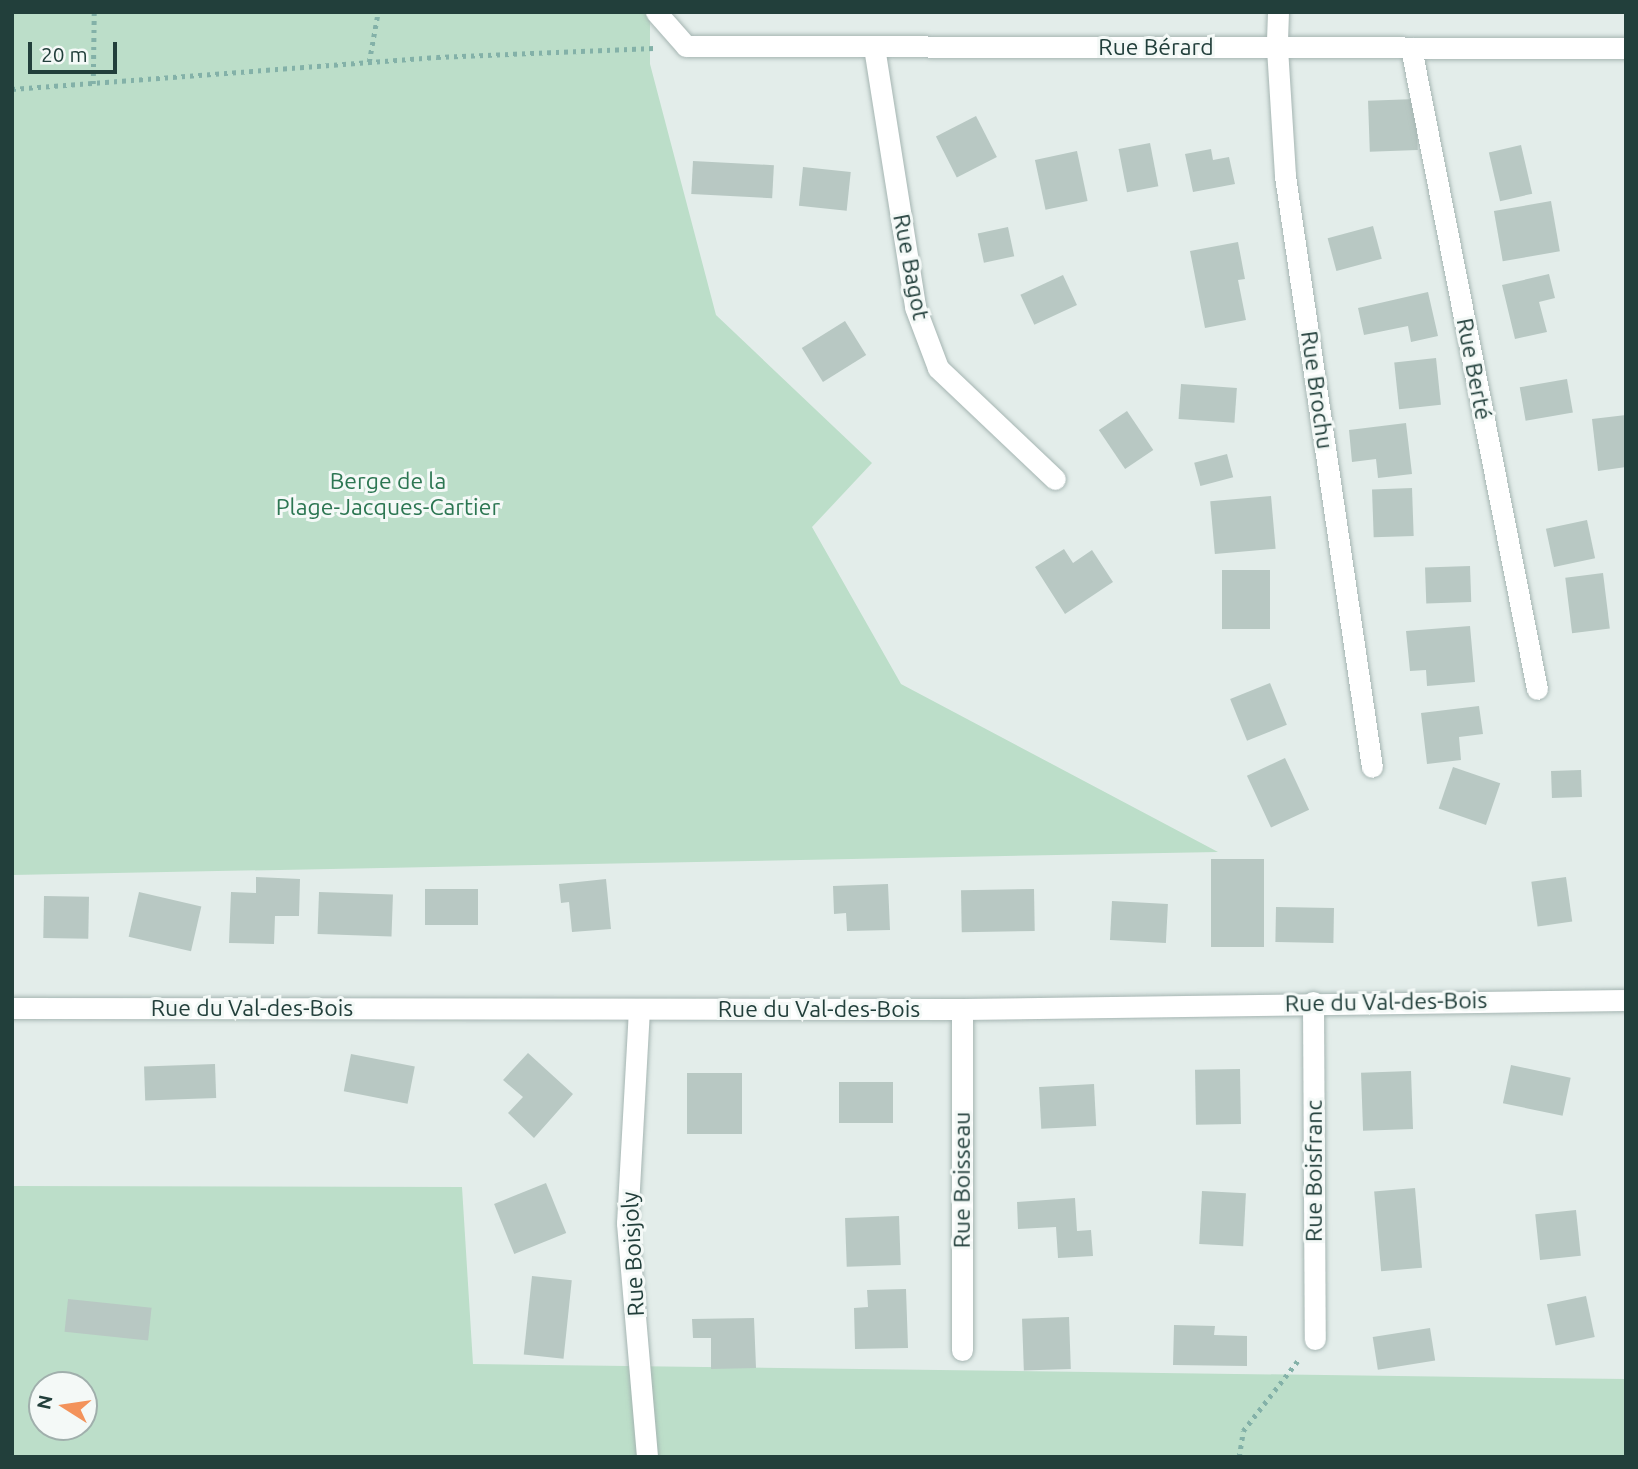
<!DOCTYPE html>
<html>
<head>
<meta charset="utf-8">
<style>
  body { margin:0 }
  #map { position:relative; width:1638px; height:1469px; overflow:hidden; background:#e3edea; font-family:Ubuntu,sans-serif }
  div>[style] { position:absolute }
  .green>* { inset:0; background:#bcdec9 }
  .building>* { inset:0; background:#b8c8c3; transform-origin:0 0 }
  .path>* { height:4.5px; margin-top:-2.25px; transform-origin:0; background:repeating-linear-gradient(90deg,#83b1a8 0 3.5px,transparent 0 8.5px) }
  .roads { filter:drop-shadow(0 0 2px #a5b5b2) drop-shadow(0 0 2px #a5b5b2) }
  .minor>* { height:21px; margin:-10.5px; padding:0 10.5px; transform-origin:10.5px; border-radius:10.5px; background:#fff }
  span { translate:-50% -50%; white-space:nowrap; text-align:center; line-height:1.15; -webkit-text-stroke:6px #f4f9f7; paint-order:stroke }
  .street-label { font-size:23px; color:#223f3b }
  .park-label { font-size:23px; color:#2c7652 }
  .frame { position:absolute; inset:0; border:14px solid #223f3b; pointer-events:none }
  .north { position:absolute; left:28px; top:1371px; width:70px; height:70px; box-sizing:border-box; background:#f4f9f7; border:2px solid #a0afac; border-radius:50%; rotate:282deg; font-size:19px; font-weight:700; line-height:28px; text-align:center; color:#223f3b }
  .north::after { content:''; display:block; margin:auto; width:24px; height:32px; background:#f3935b; clip-path:polygon(50% 0,100% 100%,50% 72%,0 100%) }
  .scale { position:absolute; left:28px; top:42px; width:89px; height:32px; box-sizing:border-box; border:4px solid #223f3b; border-top:0; padding-left:9px; font-size:21px; line-height:24px; white-space:nowrap; color:#223f3b; -webkit-text-stroke:5px #f4f9f7; paint-order:stroke }
</style>
</head>
<body>
<div id="map">
  <div class="green">
    <i style="clip-path:polygon(12px 12px,650px 12px,650px 64px,716px 315px,872px 463px,812px 527px,901px 684px,1218px 852px,12px 875px)"></i>
    <i style="clip-path:polygon(evenodd,12px 1186px,462px 1187px,473px 1364px,1626px 1379px,1626px 1457px,12px 1457px,12px 1186px,42px 1385px,84px 1385px,84px 1427px,42px 1427px,42px 1385px)"></i>
  </div>
  <div class="building">
    <i style="left:1416px;top:99px;width:51px;height:48px;rotate:88deg"></i>
    <i style="left:976px;top:116px;width:46px;height:45px;rotate:63deg"></i>
    <i style="left:1150px;top:143px;width:44px;height:32px;rotate:79deg"></i>
    <i style="left:1521px;top:145px;width:50px;height:33px;rotate:77deg"></i>
    <i style="clip-path:polygon(1211px 149px,1213px 160px,1229px 157px,1235px 184px,1193px 192px,1185px 154px)"></i>
    <i style="left:1077px;top:151px;width:51px;height:43px;rotate:78deg"></i>
    <i style="left:693px;top:161px;width:81px;height:33px;rotate:3deg"></i>
    <i style="left:803px;top:167px;width:48px;height:39px;rotate:6deg"></i>
    <i style="left:1551px;top:201px;width:51px;height:58px;rotate:80deg"></i>
    <i style="left:1373px;top:226px;width:34px;height:47px;rotate:75deg"></i>
    <i style="left:1008px;top:227px;width:30px;height:31px;rotate:78deg"></i>
    <i style="clip-path:polygon(1238px 242px,1245px 279px,1238px 280px,1246px 320px,1205px 328px,1190px 251px)"></i>
    <i style="clip-path:polygon(1549px 274px,1555px 298px,1539px 302px,1547px 332px,1515px 339px,1502px 285px)"></i>
    <i style="left:1063px;top:275px;width:33px;height:47px;rotate:65deg"></i>
    <i style="clip-path:polygon(1428px 292px,1438px 336px,1411px 342px,1408px 326px,1364px 335px,1358px 308px)"></i>
    <i style="left:845px;top:321px;width:40px;height:51px;rotate:58deg"></i>
    <i style="left:1436px;top:358px;width:47px;height:42px;rotate:84deg"></i>
    <i style="left:1567px;top:379px;width:34px;height:48px;rotate:80deg"></i>
    <i style="left:1181px;top:384px;width:56px;height:35px;rotate:4deg"></i>
    <i style="left:1127px;top:411px;width:47px;height:34px;rotate:56deg"></i>
    <i style="clip-path:polygon(1626px 415px,1626px 467px,1598px 471px,1592px 419px)"></i>
    <i style="clip-path:polygon(1406px 423px,1412px 474px,1378px 478px,1376px 459px,1352px 462px,1349px 430px)"></i>
    <i style="left:1227px;top:454px;width:24px;height:34px;rotate:75deg"></i>
    <i style="left:1412px;top:488px;width:48px;height:40px;rotate:88deg"></i>
    <i style="left:1271px;top:496px;width:53px;height:61px;rotate:85deg"></i>
    <i style="left:1587px;top:520px;width:39px;height:42px;rotate:78deg"></i>
    <i style="clip-path:polygon(1064px 549px,1073px 563px,1092px 550px,1113px 582px,1065px 614px,1035px 567px)"></i>
    <i style="left:1470px;top:566px;width:36px;height:45px;rotate:88deg"></i>
    <i style="left:1222px;top:570px;width:48px;height:59px"></i>
    <i style="left:1603px;top:573px;width:56px;height:38px;rotate:83deg"></i>
    <i style="clip-path:polygon(1470px 626px,1475px 682px,1427px 686px,1426px 670px,1410px 671px,1406px 631px)"></i>
    <i style="left:1270px;top:683px;width:45px;height:43px;rotate:68deg"></i>
    <i style="clip-path:polygon(1479px 706px,1483px 734px,1459px 737px,1461px 760px,1427px 764px,1421px 713px)"></i>
    <i style="left:1285px;top:758px;width:57px;height:42px;rotate:65deg"></i>
    <i style="left:1453px;top:767px;width:50px;height:44px;rotate:19deg"></i>
    <i style="left:1581px;top:770px;width:27px;height:30px;rotate:88deg"></i>
    <i style="left:1211px;top:859px;width:53px;height:88px"></i>
    <i style="clip-path:polygon(256px 877px,300px 879px,299px 916px,275px 916px,274px 944px,229px 943px,231px 892px,256px 893px)"></i>
    <i style="left:1566px;top:877px;width:45px;height:35px;rotate:82deg"></i>
    <i style="clip-path:polygon(606px 879px,611px 929px,572px 932px,569px 902px,561px 903px,559px 884px)"></i>
    <i style="clip-path:polygon(888px 884px,890px 930px,847px 931px,846px 913px,834px 914px,833px 886px)"></i>
    <i style="left:425px;top:889px;width:53px;height:36px"></i>
    <i style="left:1034px;top:889px;width:42px;height:73px;rotate:89deg"></i>
    <i style="left:139px;top:892px;width:64px;height:46px;rotate:13deg"></i>
    <i style="left:319px;top:892px;width:74px;height:42px;rotate:2deg"></i>
    <i style="left:44px;top:896px;width:45px;height:42px;rotate:1deg"></i>
    <i style="left:1112px;top:901px;width:56px;height:39px;rotate:3deg"></i>
    <i style="left:1276px;top:907px;width:58px;height:35px;rotate:1deg"></i>
    <i style="clip-path:polygon(528px 1053px,573px 1094px,534px 1138px,508px 1113px,523px 1097px,503px 1080px)"></i>
    <i style="left:351px;top:1054px;width:65px;height:38px;rotate:11deg"></i>
    <i style="left:215px;top:1064px;width:34px;height:71px;rotate:88deg"></i>
    <i style="left:1511px;top:1065px;width:61px;height:39px;rotate:12deg"></i>
    <i style="left:1240px;top:1069px;width:55px;height:45px;rotate:89deg"></i>
    <i style="left:1411px;top:1071px;width:58px;height:50px;rotate:88deg"></i>
    <i style="left:687px;top:1073px;width:55px;height:61px"></i>
    <i style="left:893px;top:1082px;width:41px;height:54px;rotate:90deg"></i>
    <i style="left:1094px;top:1084px;width:42px;height:55px;rotate:87deg"></i>
    <i style="left:546px;top:1183px;width:54px;height:56px;rotate:68deg"></i>
    <i style="left:1415px;top:1188px;width:80px;height:41px;rotate:85deg"></i>
    <i style="left:1202px;top:1191px;width:44px;height:53px;rotate:3deg"></i>
    <i style="clip-path:polygon(1075px 1198px,1077px 1231px,1091px 1230px,1093px 1256px,1058px 1258px,1056px 1227px,1018px 1229px,1017px 1202px)"></i>
    <i style="left:1576px;top:1210px;width:46px;height:41px;rotate:84deg"></i>
    <i style="left:899px;top:1216px;width:49px;height:54px;rotate:88deg"></i>
    <i style="left:532px;top:1276px;width:40px;height:79px;rotate:6deg"></i>
    <i style="clip-path:polygon(906px 1289px,908px 1348px,855px 1349px,854px 1308px,868px 1307px,867px 1290px)"></i>
    <i style="left:1586px;top:1296px;width:42px;height:40px;rotate:78deg"></i>
    <i style="left:68px;top:1299px;width:84px;height:33px;rotate:6deg"></i>
    <i style="left:1069px;top:1317px;width:52px;height:47px;rotate:88deg"></i>
    <i style="clip-path:polygon(754px 1318px,756px 1368px,711px 1369px,711px 1338px,693px 1338px,692px 1319px)"></i>
    <i style="clip-path:polygon(1174px 1325px,1215px 1326px,1214px 1335px,1247px 1336px,1247px 1366px,1173px 1365px)"></i>
    <i style="left:1430px;top:1328px;width:33px;height:58px;rotate:81deg"></i>
  </div>
  <div class="path">
    <i style="left:369px;top:62px;width:51px;rotate:-79.8deg"></i>
    <i style="left:93px;top:84px;width:72px;rotate:-89.2deg"></i>
    <i style="left:12px;top:89px;width:426px;rotate:-4.3deg"></i>
    <i style="left:437px;top:57px;width:217px;rotate:-2.4deg"></i>
    <i style="left:1239px;top:1457px;width:26px;rotate:-81deg"></i>
    <i style="left:1243px;top:1431px;width:91px;rotate:-52.1deg"></i>
  </div>
  <div class="roads">
    <div class="minor">
      <i style="left:656px;top:12px;width:45px;rotate:48.6deg"></i>
      <i style="left:686px;top:46px;width:940px;rotate:0.12deg"></i>
      <i style="left:1278px;top:12px;width:36px;rotate:92deg"></i>
      <i style="left:1277px;top:48px;width:128px;rotate:86.4deg"></i>
      <i style="left:1285px;top:176px;width:597px;rotate:81.63deg"></i>
      <i style="left:874px;top:47px;width:263px;rotate:81deg"></i>
      <i style="left:915px;top:307px;width:65px;rotate:69.3deg"></i>
      <i style="left:938px;top:368px;width:161px;rotate:43.5deg"></i>
      <i style="left:1411px;top:48px;width:653px;rotate:78.88deg"></i>
      <i style="left:1313px;top:1002px;width:337px;rotate:89.7deg"></i>
      <i style="left:12px;top:1008px;width:950px;rotate:0.06deg"></i>
      <i style="left:962px;top:1009px;width:664px;rotate:-0.78deg"></i>
      <i style="left:639px;top:1009px;width:214px;rotate:93.2deg"></i>
      <i style="left:627px;top:1223px;width:235px;rotate:85.1deg"></i>
      <i style="left:962px;top:1350px;width:341px;rotate:-90deg"></i>
    </div>
  </div>
  <div class="street-label">
    <span style="left:1156px;top:47px">Rue Bérard</span>
    <span style="left:911px;top:267px;rotate:79deg">Rue Bagot</span>
    <span style="left:1474px;top:369px;rotate:79deg">Rue Berté</span>
    <span style="left:1317px;top:390px;rotate:82deg">Rue Brochu</span>
    <span style="left:1386px;top:1002px;rotate:-1deg">Rue du Val-des-Bois</span>
    <span style="left:252px;top:1008px">Rue du Val-des-Bois</span>
    <span style="left:819px;top:1009px">Rue du Val-des-Bois</span>
    <span style="left:1314px;top:1171px;rotate:-90deg">Rue Boisfranc</span>
    <span style="left:962px;top:1180px;rotate:-90deg">Rue Boisseau</span>
    <span style="left:633px;top:1254px;rotate:-93deg">Rue Boisjoly</span>
  </div>
  <div class="park-label">
    <span style="left:388px;top:494px">Berge de la<br>Plage-Jacques-Cartier</span>
  </div>
  <div class="frame"></div>
  <div class="north">N</div>
  <div class="scale">20 m</div>
</div>
</body>
</html>
